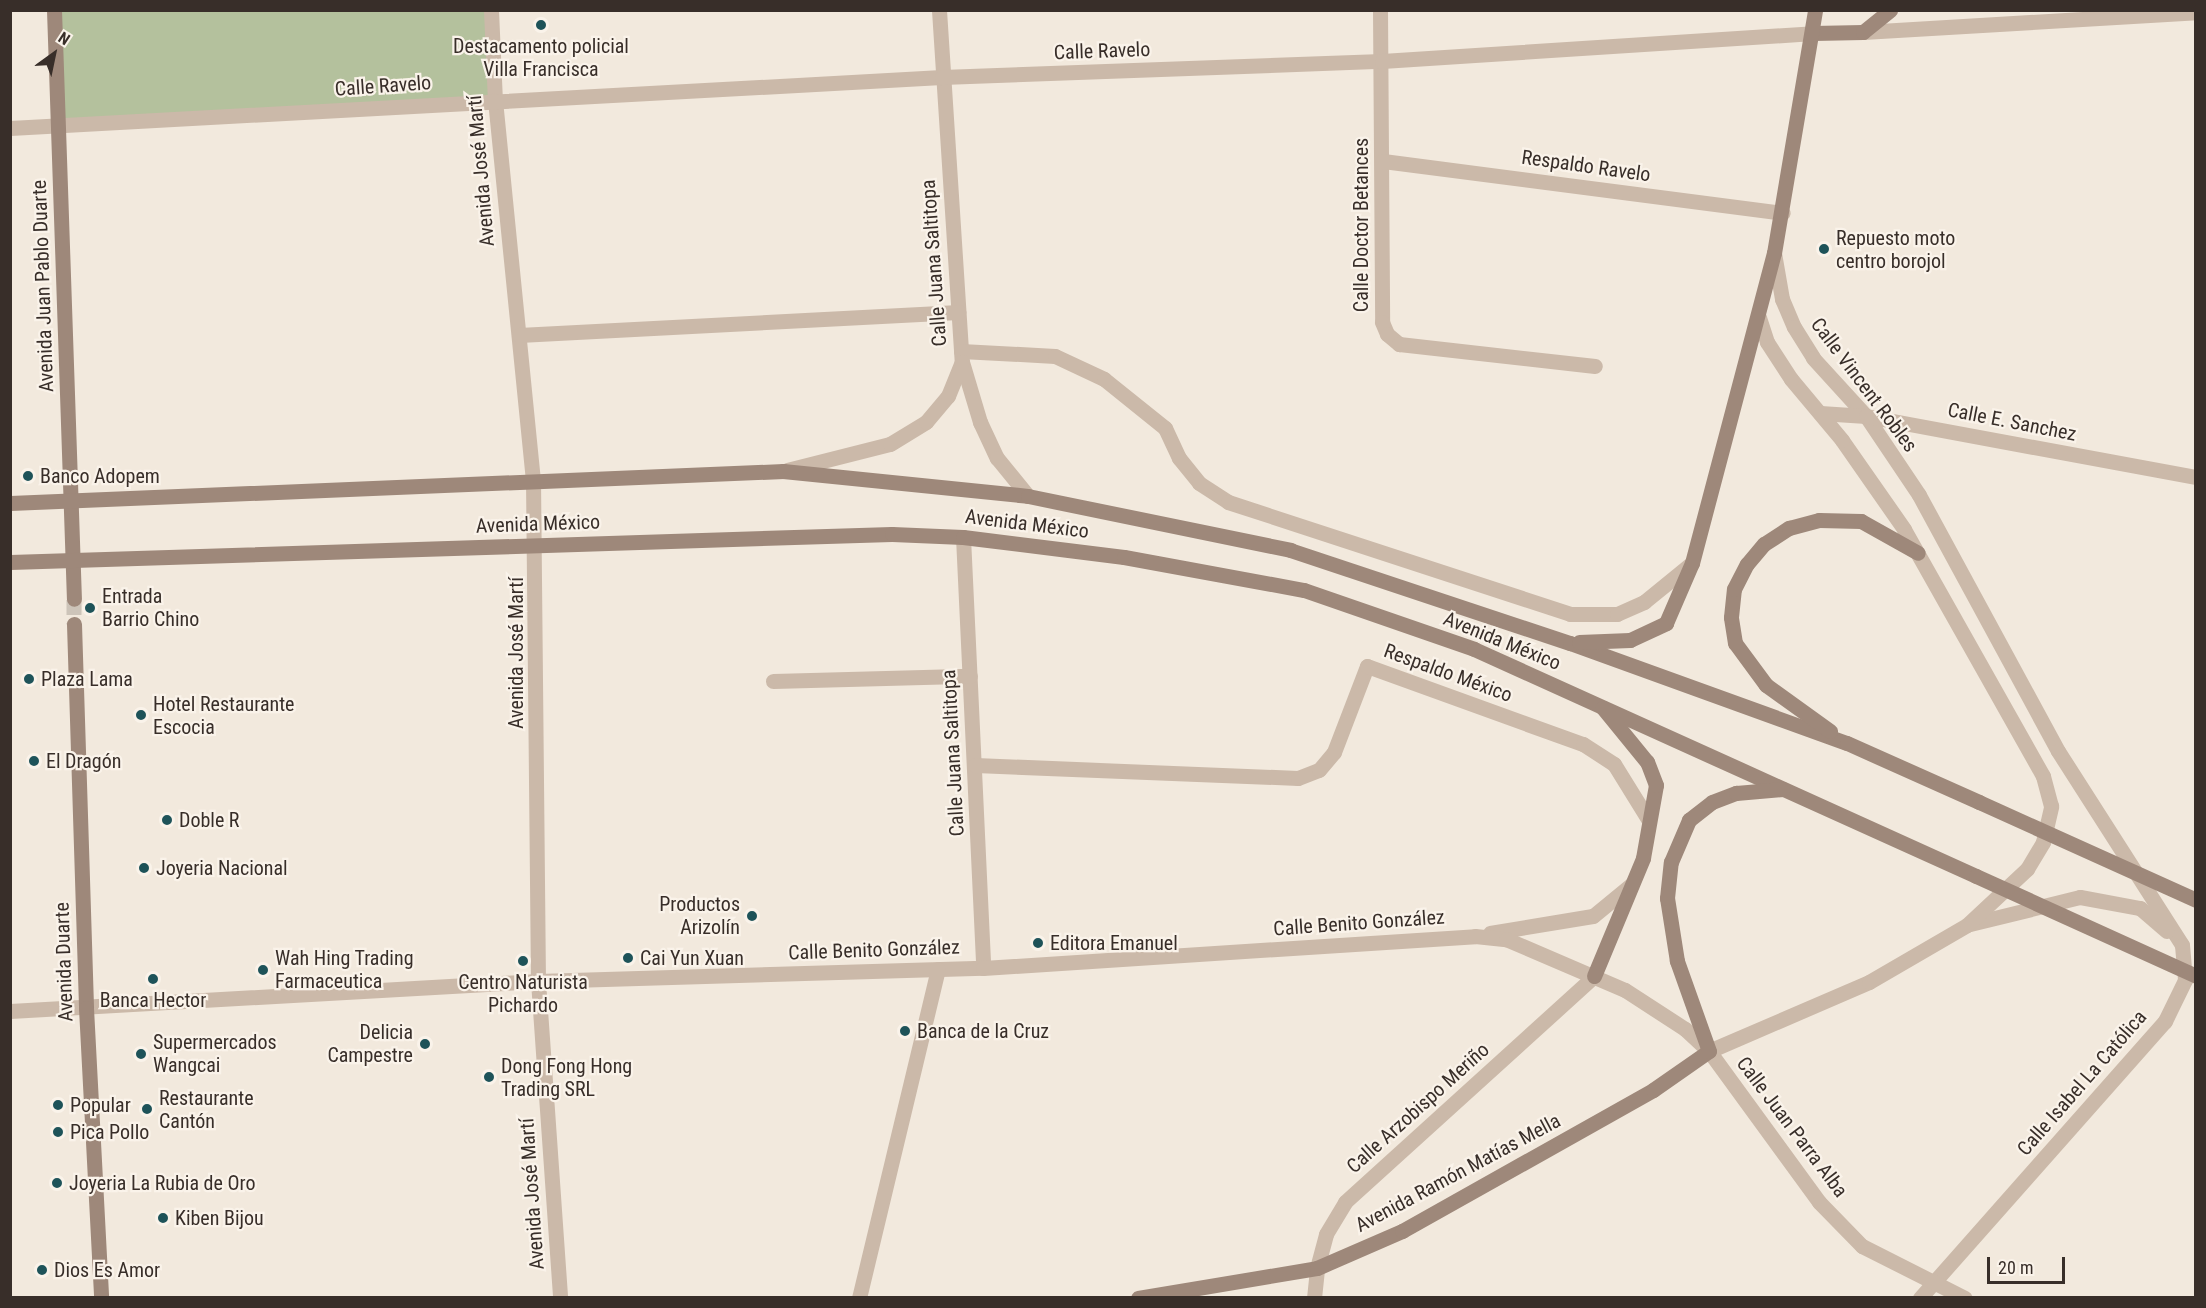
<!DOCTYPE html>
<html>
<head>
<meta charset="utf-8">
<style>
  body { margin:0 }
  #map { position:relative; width:2206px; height:1308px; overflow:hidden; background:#f2e9dd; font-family:"Roboto Condensed",sans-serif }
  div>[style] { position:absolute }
  .green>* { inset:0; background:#b4c19d }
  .secondary-tunnel>* { height:15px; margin-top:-7.5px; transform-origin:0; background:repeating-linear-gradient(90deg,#cdc4b9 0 15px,transparent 0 23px) }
  .minor>* { height:15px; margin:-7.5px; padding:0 7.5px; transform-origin:7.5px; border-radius:7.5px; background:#cbb9a9 }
  .tertiary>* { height:15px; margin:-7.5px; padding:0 7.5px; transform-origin:7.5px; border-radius:7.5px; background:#cbb9a9 }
  .secondary>* { height:15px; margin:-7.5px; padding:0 7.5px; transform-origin:7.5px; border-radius:7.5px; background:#9e887a }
  .secondary-bridge>* { height:15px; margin:-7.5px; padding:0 7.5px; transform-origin:7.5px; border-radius:7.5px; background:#9e887a }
  .dots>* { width:16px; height:16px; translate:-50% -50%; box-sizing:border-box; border:3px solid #faf3ea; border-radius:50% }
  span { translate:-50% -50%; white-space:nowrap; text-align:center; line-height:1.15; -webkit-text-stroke:4.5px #faf3ea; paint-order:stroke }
  .poi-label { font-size:20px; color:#382e29 }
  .left { translate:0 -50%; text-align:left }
  .right { translate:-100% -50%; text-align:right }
  .street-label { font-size:20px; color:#382e29 }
  .frame { position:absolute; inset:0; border:12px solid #382e29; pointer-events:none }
  .north { position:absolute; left:24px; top:24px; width:60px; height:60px; -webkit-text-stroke:4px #faf3ea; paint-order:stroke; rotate:33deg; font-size:16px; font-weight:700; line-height:24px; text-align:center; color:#382e29 }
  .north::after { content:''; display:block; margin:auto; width:21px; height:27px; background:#382e29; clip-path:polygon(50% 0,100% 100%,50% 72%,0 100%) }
  .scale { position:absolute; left:1987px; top:1257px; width:78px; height:27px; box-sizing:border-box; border:3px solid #382e29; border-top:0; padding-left:8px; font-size:18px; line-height:21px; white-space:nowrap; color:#382e29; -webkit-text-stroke:4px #faf3ea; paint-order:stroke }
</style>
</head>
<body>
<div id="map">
  <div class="green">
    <i style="clip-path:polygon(54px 11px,491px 11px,495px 100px,59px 125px)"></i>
  </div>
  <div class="secondary-tunnel">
    <i style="left:74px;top:599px;width:25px;rotate:90deg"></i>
  </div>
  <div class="minor">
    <i style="left:491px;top:10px;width:90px;rotate:87.5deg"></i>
    <i style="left:495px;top:100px;width:381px;rotate:84.3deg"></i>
    <i style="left:533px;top:479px;width:502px;rotate:89.43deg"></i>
    <i style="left:538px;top:981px;width:318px;rotate:86deg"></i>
    <i style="left:939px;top:10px;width:353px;rotate:86.3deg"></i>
    <i style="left:962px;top:362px;width:63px;rotate:73.3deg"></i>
    <i style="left:980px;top:422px;width:40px;rotate:65deg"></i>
    <i style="left:997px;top:458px;width:49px;rotate:50.8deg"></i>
    <i style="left:1380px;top:10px;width:312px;rotate:89.6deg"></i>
    <i style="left:1382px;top:322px;width:13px;rotate:67deg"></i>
    <i style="left:1387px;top:334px;width:16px;rotate:40deg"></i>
    <i style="left:1399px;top:344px;width:197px;rotate:6.4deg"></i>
    <i style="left:1863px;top:32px;width:334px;rotate:-3.4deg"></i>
    <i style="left:10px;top:128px;width:933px;rotate:-3.13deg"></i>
    <i style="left:942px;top:77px;width:440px;rotate:-2.1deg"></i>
    <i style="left:1382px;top:61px;width:432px;rotate:-3.7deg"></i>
    <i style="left:1383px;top:161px;width:403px;rotate:7.4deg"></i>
    <i style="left:1774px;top:253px;width:47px;rotate:80.1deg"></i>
    <i style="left:1782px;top:299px;width:30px;rotate:67deg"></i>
    <i style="left:1794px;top:327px;width:36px;rotate:58deg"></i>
    <i style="left:1813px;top:358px;width:79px;rotate:47.6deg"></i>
    <i style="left:1866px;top:416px;width:95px;rotate:56.1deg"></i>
    <i style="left:1919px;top:495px;width:291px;rotate:61.5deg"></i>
    <i style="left:2058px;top:751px;width:230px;rotate:57.4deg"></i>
    <i style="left:2182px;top:945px;width:35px;rotate:85deg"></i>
    <i style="left:2185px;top:980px;width:46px;rotate:116deg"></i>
    <i style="left:2165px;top:1021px;width:370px;rotate:131.5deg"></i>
    <i style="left:519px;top:335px;width:440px;rotate:-3deg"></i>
    <i style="left:961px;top:351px;width:94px;rotate:3deg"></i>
    <i style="left:1055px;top:356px;width:54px;rotate:25.1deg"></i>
    <i style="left:1104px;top:379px;width:78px;rotate:38.8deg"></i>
    <i style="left:1165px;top:428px;width:33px;rotate:65deg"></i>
    <i style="left:1179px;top:458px;width:32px;rotate:51deg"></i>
    <i style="left:1199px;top:483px;width:35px;rotate:33deg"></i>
    <i style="left:1228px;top:502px;width:360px;rotate:18.1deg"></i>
    <i style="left:1570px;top:614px;width:47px"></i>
    <i style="left:1617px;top:614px;width:30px;rotate:-24deg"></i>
    <i style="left:1644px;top:602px;width:62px;rotate:-39.1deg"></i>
    <i style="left:1820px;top:413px;width:46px;rotate:3.7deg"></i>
    <i style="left:1866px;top:416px;width:336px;rotate:10.5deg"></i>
    <i style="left:787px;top:470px;width:106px;rotate:-14.2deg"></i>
    <i style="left:890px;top:444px;width:42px;rotate:-31.4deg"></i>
    <i style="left:926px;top:422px;width:34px;rotate:-50deg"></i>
    <i style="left:948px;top:396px;width:37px;rotate:-68deg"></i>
    <i style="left:963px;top:537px;width:431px;rotate:87.3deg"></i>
    <i style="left:773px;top:681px;width:197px;rotate:-1.5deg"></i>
    <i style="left:975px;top:765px;width:323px;rotate:2.3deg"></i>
    <i style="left:1298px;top:778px;width:22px;rotate:-21deg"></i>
    <i style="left:1319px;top:770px;width:23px;rotate:-50deg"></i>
    <i style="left:1334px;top:752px;width:92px;rotate:-69deg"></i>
    <i style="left:1367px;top:666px;width:230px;rotate:19.9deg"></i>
    <i style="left:1583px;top:744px;width:37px;rotate:33deg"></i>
    <i style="left:1614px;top:764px;width:65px;rotate:58.3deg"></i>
    <i style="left:1970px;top:924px;width:113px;rotate:-13.8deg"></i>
    <i style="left:2080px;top:897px;width:61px;rotate:10.4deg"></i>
    <i style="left:2140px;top:908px;width:35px;rotate:41deg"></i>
    <i style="left:1490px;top:933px;width:104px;rotate:-9.4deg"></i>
    <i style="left:1593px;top:916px;width:50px;rotate:-39.4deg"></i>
    <i style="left:10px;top:1011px;width:529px;rotate:-3.25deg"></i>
    <i style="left:538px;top:981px;width:445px;rotate:-1.7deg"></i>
    <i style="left:983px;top:968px;width:493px;rotate:-3.7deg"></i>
    <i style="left:1475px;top:936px;width:31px;rotate:6deg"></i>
    <i style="left:1506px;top:939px;width:129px;rotate:23.2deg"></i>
    <i style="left:1625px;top:990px;width:72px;rotate:33deg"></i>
    <i style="left:1685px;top:1029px;width:33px;rotate:43deg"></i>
    <i style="left:1709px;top:1051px;width:187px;rotate:53.9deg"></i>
    <i style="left:1819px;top:1202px;width:62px;rotate:45.7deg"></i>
    <i style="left:1862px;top:1246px;width:115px;rotate:26.8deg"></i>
    <i style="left:1709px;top:1051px;width:174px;rotate:-23.3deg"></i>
    <i style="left:1869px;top:982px;width:113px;rotate:-30.2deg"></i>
    <i style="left:1967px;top:925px;width:82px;rotate:-43deg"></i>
    <i style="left:2027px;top:869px;width:31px;rotate:-59deg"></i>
    <i style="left:2043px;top:842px;width:37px;rotate:-77deg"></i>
    <i style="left:2051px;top:806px;width:31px;rotate:-105deg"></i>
    <i style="left:2043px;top:776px;width:283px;rotate:-119.4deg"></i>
    <i style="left:1904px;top:529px;width:108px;rotate:-124.9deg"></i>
    <i style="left:1842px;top:440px;width:80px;rotate:-129.9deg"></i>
    <i style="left:1791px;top:379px;width:44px;rotate:-123deg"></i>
    <i style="left:1767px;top:342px;width:26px;rotate:-108deg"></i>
    <i style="left:1317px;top:1268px;width:35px;rotate:-75deg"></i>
    <i style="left:1326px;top:1234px;width:37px;rotate:-59deg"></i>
    <i style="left:1345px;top:1202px;width:336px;rotate:-42.2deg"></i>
    <i style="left:859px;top:1298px;width:338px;rotate:-76.5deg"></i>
  </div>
  <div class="tertiary">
    <i style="left:1314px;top:1298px;width:30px;rotate:-84deg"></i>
  </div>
  <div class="secondary">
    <i style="left:54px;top:10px;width:589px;rotate:88.06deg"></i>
    <i style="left:1813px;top:33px;width:50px;rotate:-1.1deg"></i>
    <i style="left:1863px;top:32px;width:35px;rotate:-39deg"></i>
    <i style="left:10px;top:503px;width:774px;rotate:-2.37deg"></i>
    <i style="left:783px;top:471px;width:246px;rotate:5.8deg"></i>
    <i style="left:1028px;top:496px;width:268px;rotate:11.6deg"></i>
    <i style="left:1290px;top:550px;width:295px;rotate:18.4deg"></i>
    <i style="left:1570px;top:643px;width:294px;rotate:19.9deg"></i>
    <i style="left:1847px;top:743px;width:145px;rotate:24.1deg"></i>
    <i style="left:10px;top:562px;width:882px;rotate:-1.82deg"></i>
    <i style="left:892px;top:534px;width:71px;rotate:2.4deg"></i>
    <i style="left:963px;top:537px;width:162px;rotate:7.1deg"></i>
    <i style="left:1124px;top:557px;width:183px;rotate:10.4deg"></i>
    <i style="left:1304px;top:590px;width:180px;rotate:19.1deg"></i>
    <i style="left:1474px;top:649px;width:551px;rotate:24.33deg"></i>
    <i style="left:74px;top:624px;width:384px;rotate:88.2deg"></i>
    <i style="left:86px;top:1008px;width:290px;rotate:87deg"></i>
    <i style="left:1579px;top:642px;width:51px;rotate:-2.2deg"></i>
    <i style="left:1630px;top:640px;width:40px;rotate:-25deg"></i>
    <i style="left:1666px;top:623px;width:65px;rotate:-66.6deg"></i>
    <i style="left:1692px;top:563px;width:321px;rotate:-75.2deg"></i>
    <i style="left:1774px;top:253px;width:246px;rotate:-80.4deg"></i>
    <i style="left:1830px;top:731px;width:79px;rotate:-144.3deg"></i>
    <i style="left:1766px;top:685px;width:52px;rotate:-126.4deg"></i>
    <i style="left:1735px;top:643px;width:26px;rotate:-99deg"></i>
    <i style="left:1731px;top:617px;width:28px;rotate:-84deg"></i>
    <i style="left:1734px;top:589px;width:28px;rotate:-63deg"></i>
    <i style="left:1747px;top:564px;width:26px;rotate:-50deg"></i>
    <i style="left:1764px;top:544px;width:30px;rotate:-33deg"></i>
    <i style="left:1789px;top:528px;width:31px;rotate:-15deg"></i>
    <i style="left:1819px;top:520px;width:42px;rotate:1.4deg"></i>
    <i style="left:1861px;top:521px;width:65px;rotate:29.3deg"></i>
    <i style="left:1594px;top:976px;width:128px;rotate:-67.4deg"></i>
    <i style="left:1643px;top:858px;width:74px;rotate:-79.9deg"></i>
    <i style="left:1656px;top:785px;width:25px;rotate:-111deg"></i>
    <i style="left:1647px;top:762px;width:70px;rotate:-129.2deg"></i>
    <i style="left:1138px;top:1298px;width:181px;rotate:-9.5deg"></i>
    <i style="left:1317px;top:1268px;width:93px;rotate:-23.5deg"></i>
    <i style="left:1402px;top:1231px;width:288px;rotate:-29.3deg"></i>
    <i style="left:1653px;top:1090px;width:68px;rotate:-34.9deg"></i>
    <i style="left:1709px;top:1051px;width:96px;rotate:-109.6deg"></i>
    <i style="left:1677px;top:961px;width:64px;rotate:-99deg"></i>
    <i style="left:1667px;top:898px;width:36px;rotate:-84deg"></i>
    <i style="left:1671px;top:862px;width:46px;rotate:-66.8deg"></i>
    <i style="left:1689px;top:820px;width:29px;rotate:-38deg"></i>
    <i style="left:1712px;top:802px;width:26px;rotate:-21deg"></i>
    <i style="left:1736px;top:793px;width:47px;rotate:-4.9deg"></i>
  </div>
  <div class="secondary-bridge">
    <i style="left:1979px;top:802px;width:238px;rotate:24.3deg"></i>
    <i style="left:1976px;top:876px;width:242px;rotate:24.4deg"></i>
  </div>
  <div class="dots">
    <i style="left:541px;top:25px;background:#1e5359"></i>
    <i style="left:1824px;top:249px;background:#1e5359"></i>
    <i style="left:28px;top:476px;background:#1e5359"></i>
    <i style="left:90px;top:608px;background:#1e5359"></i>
    <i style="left:29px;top:679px;background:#1e5359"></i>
    <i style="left:141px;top:715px;background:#1e5359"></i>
    <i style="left:34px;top:761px;background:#1e5359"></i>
    <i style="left:167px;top:820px;background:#1e5359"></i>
    <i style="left:144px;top:868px;background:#1e5359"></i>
    <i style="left:752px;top:916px;background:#1e5359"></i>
    <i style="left:1038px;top:943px;background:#1e5359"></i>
    <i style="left:628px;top:958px;background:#1e5359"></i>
    <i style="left:523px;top:961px;background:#1e5359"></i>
    <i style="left:263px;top:970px;background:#1e5359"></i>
    <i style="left:153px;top:979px;background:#1e5359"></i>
    <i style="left:905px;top:1031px;background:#1e5359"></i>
    <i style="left:425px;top:1044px;background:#1e5359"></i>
    <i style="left:141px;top:1054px;background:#1e5359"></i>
    <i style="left:489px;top:1077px;background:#1e5359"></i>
    <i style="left:58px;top:1105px;background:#1e5359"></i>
    <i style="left:147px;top:1109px;background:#1e5359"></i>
    <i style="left:58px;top:1132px;background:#1e5359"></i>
    <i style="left:57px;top:1183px;background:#1e5359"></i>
    <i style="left:163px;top:1218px;background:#1e5359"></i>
    <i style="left:42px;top:1270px;background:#1e5359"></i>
  </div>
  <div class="poi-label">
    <span style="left:541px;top:58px">Destacamento policial<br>Villa Francisca</span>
    <span class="left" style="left:1836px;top:250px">Repuesto moto<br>centro borojol</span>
    <span class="left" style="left:40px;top:476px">Banco Adopem</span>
    <span class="left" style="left:102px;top:608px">Entrada<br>Barrio Chino</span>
    <span class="left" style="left:41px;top:679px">Plaza Lama</span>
    <span class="left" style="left:153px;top:716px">Hotel Restaurante<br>Escocia</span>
    <span class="left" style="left:46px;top:761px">El Dragón</span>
    <span class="left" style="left:179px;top:820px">Doble R</span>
    <span class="left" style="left:156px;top:868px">Joyeria Nacional</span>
    <span class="right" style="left:740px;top:916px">Productos<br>Arizolín</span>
    <span class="left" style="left:1050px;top:943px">Editora Emanuel</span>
    <span class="left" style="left:275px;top:970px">Wah Hing Trading<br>Farmaceutica</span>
    <span class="left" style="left:640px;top:958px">Cai Yun Xuan</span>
    <span style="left:523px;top:994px">Centro Naturista<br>Pichardo</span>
    <span style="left:153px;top:1000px">Banca Hector</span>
    <span class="left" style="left:917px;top:1031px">Banca de la Cruz</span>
    <span class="right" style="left:413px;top:1044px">Delicia<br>Campestre</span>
    <span class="left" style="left:153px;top:1054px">Supermercados<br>Wangcai</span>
    <span class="left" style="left:501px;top:1078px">Dong Fong Hong<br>Trading SRL</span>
    <span class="left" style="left:159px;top:1110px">Restaurante<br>Cantón</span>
    <span class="left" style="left:70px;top:1105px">Popular</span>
    <span class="left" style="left:70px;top:1132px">Pica Pollo</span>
    <span class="left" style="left:69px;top:1183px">Joyeria La Rubia de Oro</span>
    <span class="left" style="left:175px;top:1218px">Kiben Bijou</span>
    <span class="left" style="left:54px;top:1270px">Dios Es Amor</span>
  </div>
  <div class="street-label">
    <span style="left:1102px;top:51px;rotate:-2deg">Calle Ravelo</span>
    <span style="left:383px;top:86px;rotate:-4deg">Calle Ravelo</span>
    <span style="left:1586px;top:166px;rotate:8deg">Respaldo Ravelo</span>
    <span style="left:481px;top:171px;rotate:-95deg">Avenida José Martí</span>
    <span style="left:1361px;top:225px;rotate:-90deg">Calle Doctor Betances</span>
    <span style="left:934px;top:263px;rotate:-94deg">Calle Juana Saltitopa</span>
    <span style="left:43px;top:286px;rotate:-92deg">Avenida Juan Pablo Duarte</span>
    <span style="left:1864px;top:385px;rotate:53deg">Calle Vincent Robles</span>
    <span style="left:2012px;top:422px;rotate:11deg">Calle E. Sanchez</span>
    <span style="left:538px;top:524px;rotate:-2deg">Avenida México</span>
    <span style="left:1027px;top:524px;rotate:7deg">Avenida México</span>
    <span style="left:1502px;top:641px;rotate:22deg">Avenida México</span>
    <span style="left:516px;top:653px;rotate:-90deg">Avenida José Martí</span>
    <span style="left:1448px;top:673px;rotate:20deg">Respaldo México</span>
    <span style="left:953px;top:753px;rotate:-93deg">Calle Juana Saltitopa</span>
    <span style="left:1359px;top:923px;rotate:-4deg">Calle Benito González</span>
    <span style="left:874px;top:950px;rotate:-2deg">Calle Benito González</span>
    <span style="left:64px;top:962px;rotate:-92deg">Avenida Duarte</span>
    <span style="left:2082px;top:1083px;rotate:-49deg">Calle Isabel La Católica</span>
    <span style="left:1418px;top:1108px;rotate:-42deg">Calle Arzobispo Meriño</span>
    <span style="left:1792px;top:1127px;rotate:53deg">Calle Juan Parra Alba</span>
    <span style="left:1458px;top:1173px;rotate:-28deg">Avenida Ramón Matías Mella</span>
    <span style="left:532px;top:1194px;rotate:-94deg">Avenida José Martí</span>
  </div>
  <div class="frame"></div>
  <div class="north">N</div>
  <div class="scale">20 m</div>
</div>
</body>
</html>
